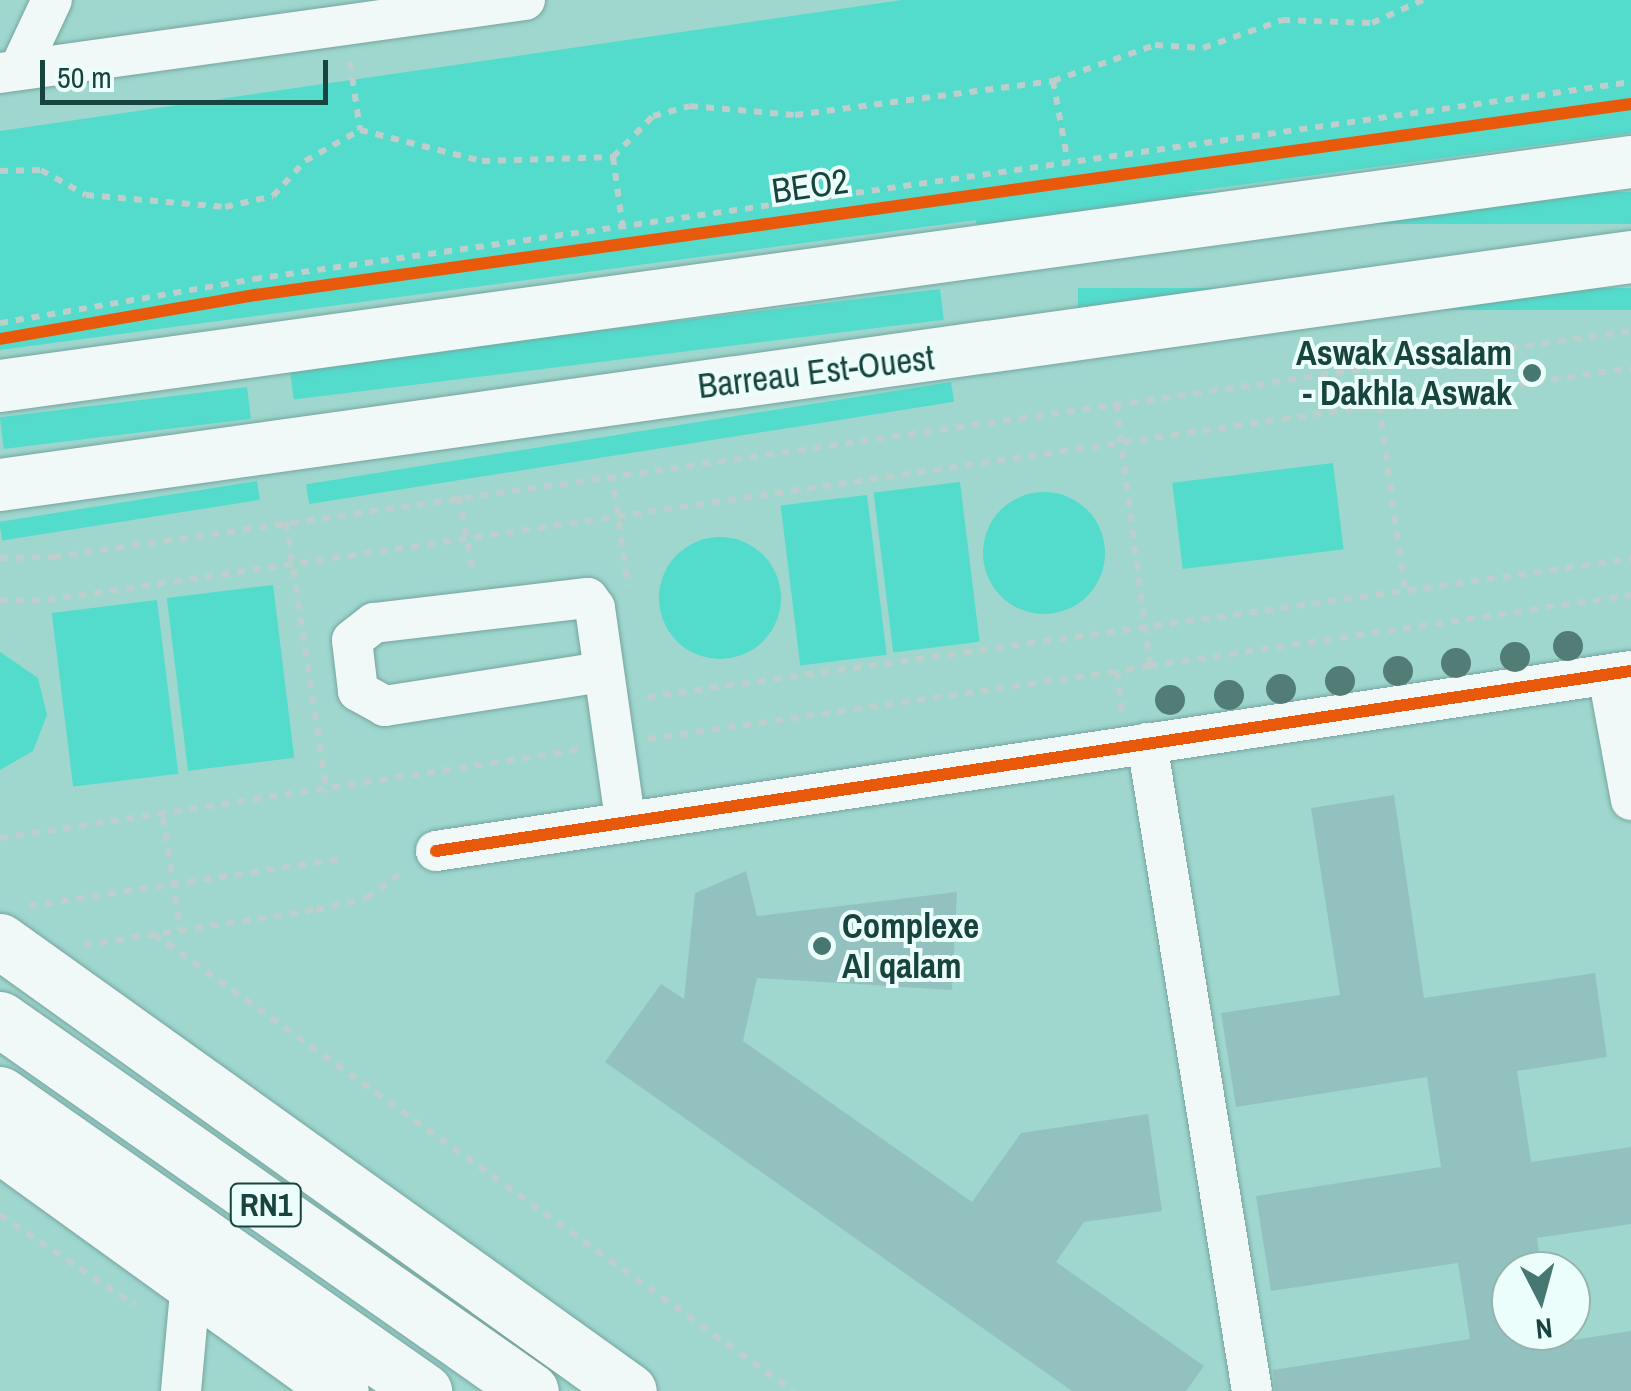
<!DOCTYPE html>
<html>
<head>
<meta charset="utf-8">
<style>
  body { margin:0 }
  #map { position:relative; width:1631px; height:1391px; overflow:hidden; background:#9fd7cf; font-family:"Archivo Narrow",sans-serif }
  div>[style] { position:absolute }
  .green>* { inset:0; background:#53dbcc; transform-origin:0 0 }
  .round { border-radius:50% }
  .building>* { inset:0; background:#93c1bf }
  .path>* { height:6px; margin-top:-3px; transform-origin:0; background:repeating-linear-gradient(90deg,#bdcecc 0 8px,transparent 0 16px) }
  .roads { filter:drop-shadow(0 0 2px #76a49e) drop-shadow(0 0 2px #76a49e) }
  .minor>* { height:40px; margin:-20px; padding:0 20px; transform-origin:20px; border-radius:20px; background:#f1f9f8 }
  .major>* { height:52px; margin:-26px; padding:0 26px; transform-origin:26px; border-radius:26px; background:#f1f9f8 }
  .highway>* { height:55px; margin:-27.5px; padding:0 27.5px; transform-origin:27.5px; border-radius:27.5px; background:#f1f9f8 }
  .cycleway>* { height:12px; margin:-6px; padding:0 6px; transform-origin:6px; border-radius:6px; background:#e8590c }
  .trees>* { width:30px; height:30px; margin:-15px; border-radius:50%; background:#527c76 }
  .dots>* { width:28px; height:28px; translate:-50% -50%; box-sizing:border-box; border:5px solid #ecfefb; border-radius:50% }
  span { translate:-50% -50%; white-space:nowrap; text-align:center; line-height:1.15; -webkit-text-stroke:8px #ecfefb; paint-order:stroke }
  .shield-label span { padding:2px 8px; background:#ecfefb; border:2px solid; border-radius:8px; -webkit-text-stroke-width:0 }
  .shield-label { font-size:32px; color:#17443e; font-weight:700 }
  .street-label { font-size:35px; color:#17443e }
  .poi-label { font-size:35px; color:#17443e; font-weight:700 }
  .right { translate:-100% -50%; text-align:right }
  .left { translate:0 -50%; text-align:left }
  .north { position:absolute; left:1491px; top:1251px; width:100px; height:100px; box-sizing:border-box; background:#ecfefb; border:2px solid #97b4af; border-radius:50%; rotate:174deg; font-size:28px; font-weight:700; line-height:40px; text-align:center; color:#17443e }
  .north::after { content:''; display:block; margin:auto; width:35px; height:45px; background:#477771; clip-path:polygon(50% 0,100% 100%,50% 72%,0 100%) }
  .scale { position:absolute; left:40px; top:60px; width:288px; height:45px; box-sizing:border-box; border:5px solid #17443e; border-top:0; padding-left:12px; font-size:30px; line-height:35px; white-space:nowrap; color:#17443e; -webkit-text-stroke:8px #ecfefb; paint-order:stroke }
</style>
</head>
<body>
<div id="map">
  <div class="green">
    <i style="clip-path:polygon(902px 0,1631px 0,1631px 133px,0 350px,0 131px)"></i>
    <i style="left:1631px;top:192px;width:32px;height:655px;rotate:90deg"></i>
    <i style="left:1631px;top:288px;width:22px;height:553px;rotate:90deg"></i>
    <i style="left:940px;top:289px;width:31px;height:655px;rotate:83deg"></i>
    <i style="left:951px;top:382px;width:20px;height:653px;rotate:81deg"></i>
    <i style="left:247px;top:387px;width:32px;height:249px;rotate:83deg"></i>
    <i style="left:1333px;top:463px;width:87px;height:162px;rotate:83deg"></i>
    <i style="left:257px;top:481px;width:19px;height:261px;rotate:81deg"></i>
    <i style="left:960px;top:482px;width:161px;height:87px;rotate:83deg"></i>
    <i class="round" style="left:983px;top:492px;width:122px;height:122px"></i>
    <i style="left:867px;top:495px;width:161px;height:87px;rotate:83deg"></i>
    <i class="round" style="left:659px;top:537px;width:122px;height:122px"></i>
    <i style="left:273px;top:585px;width:174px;height:107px;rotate:83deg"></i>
    <i style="left:157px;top:600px;width:175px;height:106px;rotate:83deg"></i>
    <i style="clip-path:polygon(0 652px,38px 678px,47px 715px,33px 751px,0 770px)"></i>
  </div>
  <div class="building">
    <i style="clip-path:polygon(1394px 795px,1424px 998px,1595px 973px,1607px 1057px,1517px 1071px,1531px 1162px,1631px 1147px,1631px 1224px,1537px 1238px,1542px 1271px,1511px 1271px,1511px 1331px,1551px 1331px,1553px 1343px,1631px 1331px,1631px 1391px,1275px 1391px,1273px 1370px,1470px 1339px,1458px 1263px,1271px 1291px,1256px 1196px,1441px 1167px,1427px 1077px,1236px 1107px,1221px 1013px,1340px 995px,1311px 808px)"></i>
    <i style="clip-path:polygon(746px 871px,757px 916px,957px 892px,952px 990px,757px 978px,743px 1041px,972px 1202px,1021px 1133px,1148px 1114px,1162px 1211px,1084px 1222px,1056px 1262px,1204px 1366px,1186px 1391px,1072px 1391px,605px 1062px,661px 984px,684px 999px,695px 893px)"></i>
  </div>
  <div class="path">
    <i style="left:350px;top:62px;width:69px;rotate:81.6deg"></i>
    <i style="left:1053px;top:81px;width:83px;rotate:79.6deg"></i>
    <i style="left:613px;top:157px;width:73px;rotate:82.1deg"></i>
    <i style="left:0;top:171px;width:41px;rotate:-1.4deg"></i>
    <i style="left:41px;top:170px;width:51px;rotate:29.1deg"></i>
    <i style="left:86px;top:195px;width:140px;rotate:4.9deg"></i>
    <i style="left:225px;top:207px;width:49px;rotate:-12.9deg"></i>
    <i style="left:273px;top:196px;width:47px;rotate:-47.6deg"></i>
    <i style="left:305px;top:161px;width:63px;rotate:-29.4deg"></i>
    <i style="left:360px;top:130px;width:126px;rotate:14.3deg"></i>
    <i style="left:482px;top:161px;width:131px;rotate:-1.7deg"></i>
    <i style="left:613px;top:157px;width:57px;rotate:-45.7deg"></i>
    <i style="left:653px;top:116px;width:38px;rotate:-15deg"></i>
    <i style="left:690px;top:106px;width:105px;rotate:4.9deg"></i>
    <i style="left:795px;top:115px;width:260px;rotate:-7.5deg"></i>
    <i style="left:1053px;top:81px;width:108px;rotate:-19.4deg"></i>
    <i style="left:1155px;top:45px;width:48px;rotate:3.6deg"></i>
    <i style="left:1203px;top:48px;width:84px;rotate:-19.5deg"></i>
    <i style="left:1282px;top:20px;width:90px;rotate:1.9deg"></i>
    <i style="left:1372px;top:23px;width:56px;rotate:-24.3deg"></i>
    <i style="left:0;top:323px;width:258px;rotate:-9.8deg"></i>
    <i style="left:254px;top:279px;width:1391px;rotate:-8.14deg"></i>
    <i style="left:1116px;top:403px;width:265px;rotate:82.6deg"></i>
    <i style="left:1150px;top:666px;width:33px;rotate:171deg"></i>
    <i style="left:1117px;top:671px;width:41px;rotate:83deg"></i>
    <i style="left:1379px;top:405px;width:187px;rotate:82deg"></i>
    <i style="left:612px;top:474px;width:113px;rotate:81.9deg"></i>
    <i style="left:459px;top:496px;width:78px;rotate:79.7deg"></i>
    <i style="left:286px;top:522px;width:274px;rotate:81.4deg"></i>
    <i style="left:0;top:558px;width:53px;rotate:-1.1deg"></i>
    <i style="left:53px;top:557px;width:1594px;rotate:-8.15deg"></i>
    <i style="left:0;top:600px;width:47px"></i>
    <i style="left:47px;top:600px;width:1601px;rotate:-8.33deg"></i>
    <i style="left:1150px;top:666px;width:486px;rotate:-8.4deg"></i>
    <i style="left:647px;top:697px;width:994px;rotate:-7.98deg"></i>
    <i style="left:648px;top:739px;width:474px;rotate:-8.2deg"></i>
    <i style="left:163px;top:817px;width:114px;rotate:81.4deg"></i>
    <i style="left:0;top:838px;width:584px;rotate:-8.67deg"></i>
    <i style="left:29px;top:906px;width:315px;rotate:-8.6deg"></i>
    <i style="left:154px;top:934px;width:786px;rotate:35.57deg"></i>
    <i style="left:84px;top:945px;width:235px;rotate:-8.6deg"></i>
    <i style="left:316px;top:910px;width:52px;rotate:-13.2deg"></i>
    <i style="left:367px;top:898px;width:46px;rotate:-36.1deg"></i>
    <i style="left:0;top:1215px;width:162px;rotate:33.7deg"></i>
  </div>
  <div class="roads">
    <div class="minor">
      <i style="left:19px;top:70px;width:77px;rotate:-64.8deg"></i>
      <i style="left:0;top:73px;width:530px;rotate:-7.92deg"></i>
      <i style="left:602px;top:672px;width:220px;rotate:171.1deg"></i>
      <i style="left:385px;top:706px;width:31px;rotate:-151deg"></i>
      <i style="left:358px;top:691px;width:51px;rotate:-96.7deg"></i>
      <i style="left:352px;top:640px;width:28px;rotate:-38deg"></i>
      <i style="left:374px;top:623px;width:215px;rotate:-6.7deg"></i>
      <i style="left:588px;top:598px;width:12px;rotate:55deg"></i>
      <i style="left:595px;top:608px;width:214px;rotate:81.9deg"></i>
      <i style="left:1608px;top:675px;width:127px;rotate:79.6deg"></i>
      <i style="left:1147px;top:743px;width:656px;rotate:80.8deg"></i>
      <i style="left:436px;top:851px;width:1208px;rotate:-8.57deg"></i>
      <i style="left:181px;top:1391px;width:109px;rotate:-84.8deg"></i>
    </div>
    <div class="major">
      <i style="left:0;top:386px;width:1646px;rotate:-7.82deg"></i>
      <i style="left:0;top:485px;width:1647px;rotate:-7.96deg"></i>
    </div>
    <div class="highway">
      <i style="left:0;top:941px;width:773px;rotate:35.58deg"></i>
      <i style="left:0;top:1019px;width:648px;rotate:35.01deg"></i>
      <i style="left:0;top:1094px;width:518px;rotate:35.01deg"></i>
      <i style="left:0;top:1145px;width:420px;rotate:35.8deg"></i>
    </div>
  </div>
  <div class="cycleway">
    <i style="left:0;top:339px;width:260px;rotate:-9.8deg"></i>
    <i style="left:256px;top:295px;width:1388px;rotate:-7.91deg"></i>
    <i style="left:436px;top:851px;width:1208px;rotate:-8.57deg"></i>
  </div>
  <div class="trees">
    <i style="left:1568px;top:646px"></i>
    <i style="left:1515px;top:657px"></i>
    <i style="left:1456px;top:663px"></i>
    <i style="left:1398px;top:671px"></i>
    <i style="left:1340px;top:681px"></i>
    <i style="left:1281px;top:689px"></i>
    <i style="left:1229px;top:695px"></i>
    <i style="left:1170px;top:700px"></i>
  </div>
  <div class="dots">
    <i style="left:1532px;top:373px;background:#477771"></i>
    <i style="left:822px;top:946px;background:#477771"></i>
  </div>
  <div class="shield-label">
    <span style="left:266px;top:1205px">RN1</span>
  </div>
  <div class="street-label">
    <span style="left:810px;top:186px;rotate:-8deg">BEO2</span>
    <span style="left:816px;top:372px;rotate:-7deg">Barreau Est-Ouest</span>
  </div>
  <div class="poi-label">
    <span class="right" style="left:1512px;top:373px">Aswak Assalam<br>- Dakhla Aswak</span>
    <span class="left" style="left:842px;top:946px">Complexe<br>Al qalam</span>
  </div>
  <div class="north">N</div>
  <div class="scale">50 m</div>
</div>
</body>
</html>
